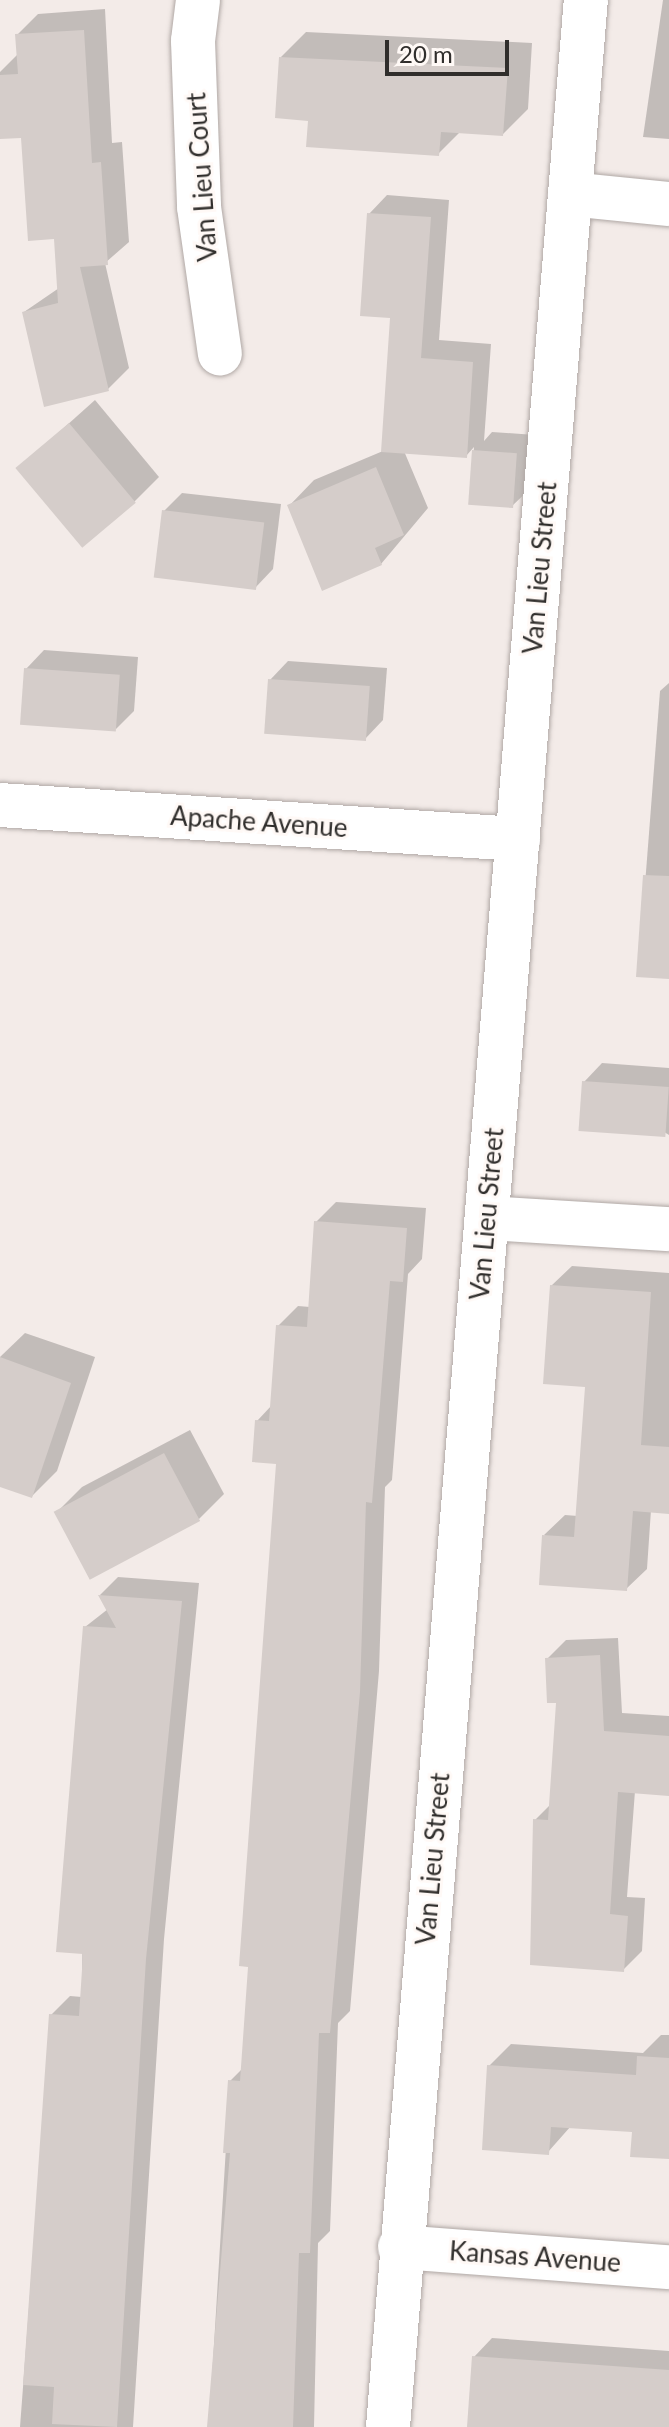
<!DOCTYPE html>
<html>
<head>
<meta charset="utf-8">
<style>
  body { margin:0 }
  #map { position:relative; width:669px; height:2427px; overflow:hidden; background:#f3ebe8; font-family:Lato,sans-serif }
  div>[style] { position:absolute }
  .shadow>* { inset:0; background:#0003 }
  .building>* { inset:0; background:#d5cdca; transform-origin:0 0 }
  .roads { filter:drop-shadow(0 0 2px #b0a8a5) drop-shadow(0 0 2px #b0a8a5) }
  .minor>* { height:44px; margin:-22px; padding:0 22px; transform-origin:22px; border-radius:22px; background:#fff }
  span { translate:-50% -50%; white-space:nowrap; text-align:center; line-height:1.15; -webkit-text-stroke:6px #fff9f6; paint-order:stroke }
  .street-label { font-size:26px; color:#302e2c }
  .scale { position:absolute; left:385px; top:40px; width:124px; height:36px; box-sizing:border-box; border:4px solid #302e2c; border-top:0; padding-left:10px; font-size:24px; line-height:28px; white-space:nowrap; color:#302e2c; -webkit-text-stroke:6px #fff9f6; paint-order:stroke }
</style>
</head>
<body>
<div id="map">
  <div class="shadow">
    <i style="clip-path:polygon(663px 0,669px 0,669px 139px,643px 137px)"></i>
    <i style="clip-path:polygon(105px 9px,112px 143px,122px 142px,129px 242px,105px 263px,129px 368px,108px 389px,24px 312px,59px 288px,56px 237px,23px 136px,0 137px,0 72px,17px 55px,17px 35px,38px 14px)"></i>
    <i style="clip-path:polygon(306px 32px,532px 43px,528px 109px,503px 134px,461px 131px,438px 154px,310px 119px,281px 57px)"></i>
    <i style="clip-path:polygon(387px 195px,449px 200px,439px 340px,491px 344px,484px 441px,492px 432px,535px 435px,531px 488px,512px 506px,470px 503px,474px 447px,466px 456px,404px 451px,428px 508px,381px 564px,289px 506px,314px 480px,383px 451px,393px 317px,369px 214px)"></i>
    <i style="clip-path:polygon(95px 400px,159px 477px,134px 502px,18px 469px)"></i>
    <i style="clip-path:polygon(182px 493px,281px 504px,273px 569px,255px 588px,164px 511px)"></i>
    <i style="clip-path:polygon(44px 650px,138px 657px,134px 711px,116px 729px,26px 669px)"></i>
    <i style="clip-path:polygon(288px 661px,387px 668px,383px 720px,365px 739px,270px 680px)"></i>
    <i style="clip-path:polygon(669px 683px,669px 977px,638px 975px,660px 691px)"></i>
    <i style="clip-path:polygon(602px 1063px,669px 1068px,669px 1135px,584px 1082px)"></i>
    <i style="clip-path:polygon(336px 1202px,426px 1208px,422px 1259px,408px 1274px,392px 1480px,385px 1487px,379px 1671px,350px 2011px,338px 2023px,330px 2231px,318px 2243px,314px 2427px,209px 2427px,230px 2081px,243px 2068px,278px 1462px,257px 1421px,272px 1405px,278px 1326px,298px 1306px,310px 1307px,316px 1222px)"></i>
    <i style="clip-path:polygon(572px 1266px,669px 1273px,669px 1510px,651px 1510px,647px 1569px,626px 1589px,544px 1535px,565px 1515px,578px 1516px,587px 1386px,551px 1286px)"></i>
    <i style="clip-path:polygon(25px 1333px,95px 1357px,57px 1471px,32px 1496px,0 1485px,0 1357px)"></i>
    <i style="clip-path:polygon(190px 1430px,224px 1494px,199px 1519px,57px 1512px,82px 1487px)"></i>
    <i style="clip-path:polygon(118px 1577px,199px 1583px,164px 1939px,133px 2427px,20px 2427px,51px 2015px,70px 1996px,82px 1997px,85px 1627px,108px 1609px,100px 1595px)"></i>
    <i style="clip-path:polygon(618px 1638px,622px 1713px,669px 1716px,669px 1794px,635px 1791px,627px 1897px,645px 1898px,642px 1951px,623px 1970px,535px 1820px,551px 1804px,558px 1701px,547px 1659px,566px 1640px)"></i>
    <i style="clip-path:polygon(661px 2035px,669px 2035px,669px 2158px,634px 2130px,571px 2126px,548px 2152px,489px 2066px,511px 2044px,643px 2053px)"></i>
    <i style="clip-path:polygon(492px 2338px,669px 2351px,669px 2427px,469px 2427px,474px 2357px)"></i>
  </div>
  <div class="building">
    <i style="clip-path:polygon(84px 30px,92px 163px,101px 162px,108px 265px,80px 267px,109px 391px,44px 407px,22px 312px,58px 303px,54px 239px,28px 241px,21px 138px,0 139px,0 75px,18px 74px,15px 34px)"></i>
    <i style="clip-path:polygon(279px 57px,508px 68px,503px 136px,441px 132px,439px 156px,306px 147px,308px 121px,275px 118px)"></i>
    <i style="clip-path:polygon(367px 213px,431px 217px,421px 358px,473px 362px,467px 458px,381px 452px,390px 318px,360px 316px)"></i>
    <i style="left:69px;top:423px;width:104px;height:70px;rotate:50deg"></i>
    <i style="left:472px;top:450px;width:45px;height:55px;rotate:4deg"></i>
    <i style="clip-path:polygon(376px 467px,404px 535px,375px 548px,382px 565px,322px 591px,287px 505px)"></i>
    <i style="left:162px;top:510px;width:103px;height:68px;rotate:7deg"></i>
    <i style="left:24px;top:668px;width:96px;height:57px;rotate:4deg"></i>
    <i style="left:268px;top:679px;width:102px;height:55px;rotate:4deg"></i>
    <i style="clip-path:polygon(643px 875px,669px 876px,669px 979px,636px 977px)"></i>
    <i style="left:582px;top:1081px;width:87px;height:50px;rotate:4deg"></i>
    <i style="clip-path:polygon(314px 1221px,407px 1228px,403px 1282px,390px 1281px,372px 1503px,366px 1502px,360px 1692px,330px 2033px,319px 2033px,310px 2253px,299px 2253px,293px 2427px,207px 2427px,230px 2153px,223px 2153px,228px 2080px,240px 2081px,248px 1967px,239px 1966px,276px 1464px,252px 1462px,255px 1420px,269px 1421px,276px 1325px,307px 1327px)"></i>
    <i style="clip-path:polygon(550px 1285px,651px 1292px,641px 1445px,669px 1447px,669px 1514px,633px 1511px,627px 1591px,539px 1585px,542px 1535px,574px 1537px,585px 1387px,543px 1384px)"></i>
    <i style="clip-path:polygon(0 1357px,71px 1383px,32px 1498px,0 1487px)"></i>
    <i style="left:164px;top:1453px;width:77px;height:125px;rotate:62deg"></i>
    <i style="clip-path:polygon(98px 1595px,182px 1601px,146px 1959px,117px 2427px,52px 2424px,54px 2387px,23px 2385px,49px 2014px,79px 2016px,83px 1954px,56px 1952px,83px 1626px,116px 1628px)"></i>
    <i style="clip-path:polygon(600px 1655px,604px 1731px,669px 1736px,669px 1796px,618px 1792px,610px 1914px,628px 1916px,624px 1972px,530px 1965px,533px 1819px,548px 1820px,556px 1703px,547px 1703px,545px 1658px)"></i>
    <i style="clip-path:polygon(637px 2056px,669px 2058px,669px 2159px,630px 2157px,632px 2132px,551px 2127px,549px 2155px,482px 2150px,487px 2065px,636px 2075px)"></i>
    <i style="clip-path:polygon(472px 2356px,669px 2370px,669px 2427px,467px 2427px)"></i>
  </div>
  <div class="roads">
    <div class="minor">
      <i style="left:198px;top:0;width:41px;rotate:97deg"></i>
      <i style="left:193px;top:41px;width:166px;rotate:87.9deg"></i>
      <i style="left:199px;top:207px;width:148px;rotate:81.9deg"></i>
      <i style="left:570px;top:194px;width:100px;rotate:5.8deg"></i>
      <i style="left:0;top:805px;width:519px;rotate:3.76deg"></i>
      <i style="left:487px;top:1218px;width:182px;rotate:3.5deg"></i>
      <i style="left:400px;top:2247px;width:270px;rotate:4.3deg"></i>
      <i style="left:388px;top:2427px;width:2435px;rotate:-85.34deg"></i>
    </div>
  </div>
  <div class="street-label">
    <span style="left:202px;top:177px;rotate:-94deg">Van Lieu Court</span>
    <span style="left:540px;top:568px;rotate:-85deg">Van Lieu Street</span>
    <span style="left:259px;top:822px;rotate:4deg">Apache Avenue</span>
    <span style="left:487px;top:1214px;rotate:-85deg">Van Lieu Street</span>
    <span style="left:433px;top:1859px;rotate:-85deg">Van Lieu Street</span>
    <span style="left:535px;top:2257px;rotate:4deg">Kansas Avenue</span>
  </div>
  <div class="scale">20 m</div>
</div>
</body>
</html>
